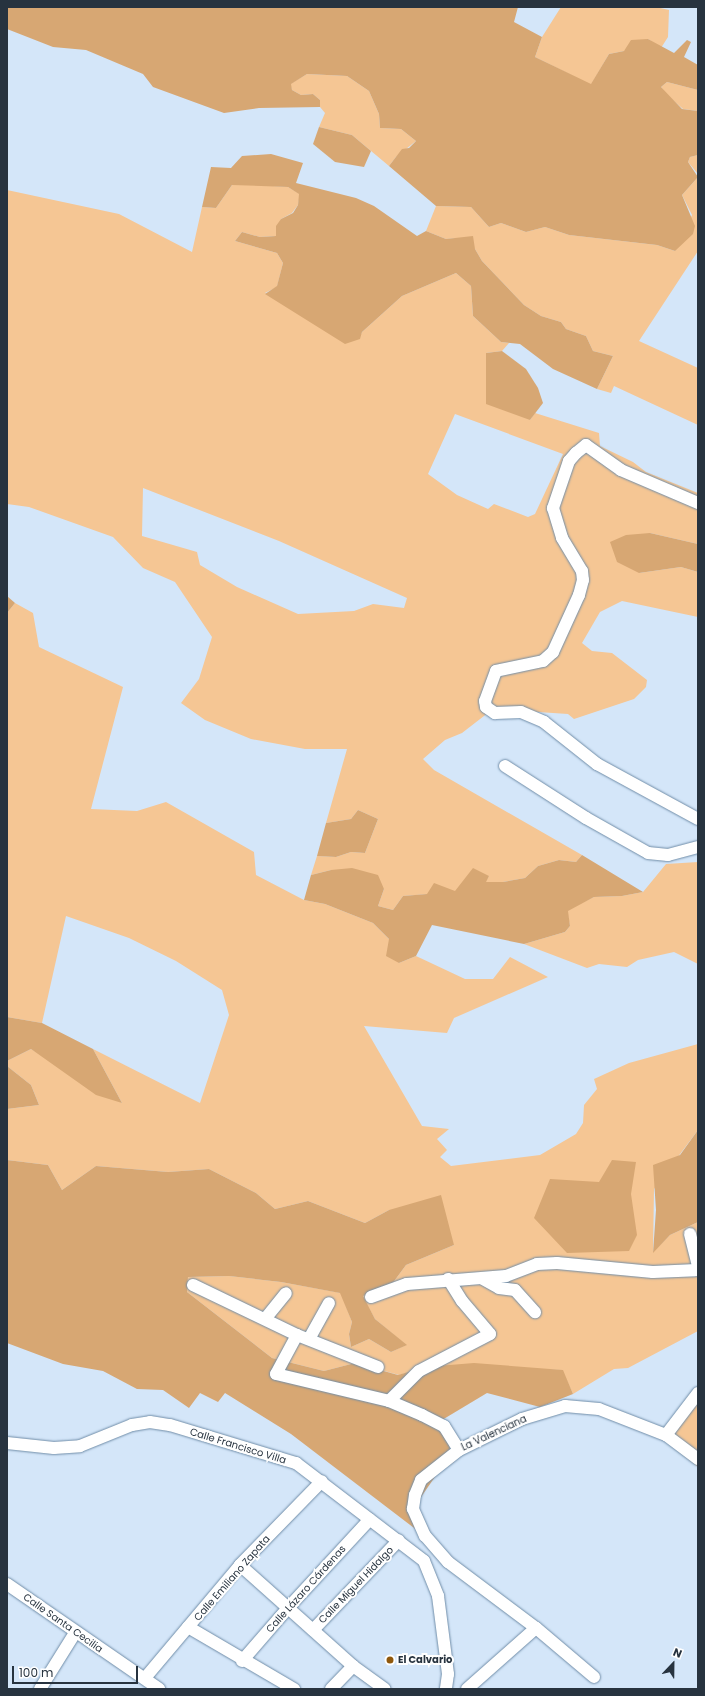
<!DOCTYPE html>
<html>
<head>
<meta charset="utf-8">
<style>
  body { margin:0 }
  #map { position:relative; width:705px; height:1696px; overflow:hidden; background:#d4e6f9; font-family:Poppins,sans-serif }
  div>[style] { position:absolute }
  .green>* { inset:0; background:#f5c694 }
  .forest>* { inset:0; background:#d7a773 }
  .roads { filter:drop-shadow(0 0 1px #708da8) drop-shadow(0 0 1px #708da8) }
  .minor>* { height:12px; margin:-6px; padding:0 6px; transform-origin:6px; border-radius:6px; background:#fff }
  .dots>* { width:11px; height:11px; translate:-50% -50%; box-sizing:border-box; border:2px solid #fff; border-radius:50% }
  span { translate:-50% -50%; white-space:nowrap; text-align:center; line-height:1.15; -webkit-text-stroke:4px #fff; paint-order:stroke }
  .street-label { font-size:10px; color:#27333f }
  .poi-label { font-size:10px; color:#27333f; font-weight:700 }
  .left { translate:0 -50%; text-align:left }
  .frame { position:absolute; inset:0; border:8px solid #27333f; pointer-events:none }
  .north { position:absolute; left:653px; top:1644px; width:40px; height:40px; -webkit-text-stroke:3px #fff; paint-order:stroke; rotate:22deg; font-size:11px; font-weight:700; line-height:16px; text-align:center; color:#27333f }
  .north::after { content:''; display:block; margin:auto; width:14px; height:18px; background:#27333f; clip-path:polygon(50% 0,100% 100%,50% 72%,0 100%) }
  .scale { position:absolute; left:12px; top:1666px; width:126px; height:18px; box-sizing:border-box; border:2px solid #27333f; border-top:0; padding-left:5px; font-size:12px; line-height:14px; white-space:nowrap; color:#27333f; -webkit-text-stroke:3px #fff; paint-order:stroke }
</style>
</head>
<body>
<div id="map">
  <div class="green">
    <i style="clip-path:polygon(561px 7px,656px 7px,669px 10px,668px 37px,661px 48px,648px 39px,624px 51px,609px 54px,591px 85px,535px 57px,542px 37px)"></i>
    <i style="clip-path:polygon(307px 74px,347px 76px,369px 91px,379px 114px,380px 128px,401px 129px,416px 141px,396px 157px,389px 166px,352px 135px,319px 127px,325px 113px,320px 107px,320px 100px,313px 94px,301px 95px,292px 90px,290px 84px)"></i>
    <i style="clip-path:polygon(667px 82px,698px 90px,698px 111px,683px 109px,667px 95px,661px 87px)"></i>
    <i style="clip-path:polygon(698px 155px,698px 174px,688px 162px,690px 157px)"></i>
    <i style="clip-path:polygon(698px 177px,698px 251px,639px 341px,698px 368px,698px 425px,614px 386px,611px 393px,597px 389px,613px 356px,593px 351px,586px 336px,566px 329px,561px 322px,541px 316px,524px 305px,482px 261px,475px 249px,460px 238px,446px 239px,426px 231px,436px 206px,471px 207px,489px 227px,501px 223px,526px 232px,545px 227px,569px 235px,657px 245px,675px 251px,692px 215px,682px 195px)"></i>
    <i style="clip-path:polygon(evenodd,245px 184px,288px 187px,300px 194px,298px 205px,292px 213px,281px 219px,276px 236px,260px 237px,242px 232px,235px 241px,277px 253px,283px 263px,277px 287px,265px 293px,359px 339px,362px 332px,402px 296px,456px 273px,471px 286px,473px 316px,501px 342px,509px 343px,502px 351px,486px 353px,530px 420px,535px 413px,599px 433px,600px 446px,633px 462px,646px 472px,698px 493px,698px 544px,650px 533px,639px 573px,681px 567px,698px 572px,698px 617px,622px 601px,600px 612px,582px 643px,592px 651px,612px 653px,647px 680px,646px 687px,634px 699px,574px 719px,568px 714px,493px 709px,462px 733px,445px 740px,423px 759px,434px 770px,582px 855px,576px 862px,559px 860px,538px 866px,525px 878px,503px 882px,485px 882px,489px 876px,455px 892px,403px 896px,393px 910px,378px 906px,384px 889px,331px 870px,311px 875px,317px 856px,336px 857px,351px 852px,365px 853px,378px 819px,358px 810px,351px 819px,326px 823px,347px 749px,305px 749px,251px 739px,205px 720px,181px 703px,199px 679px,212px 637px,175px 582px,143px 568px,113px 537px,29px 507px,7px 504px,7px 190px,119px 214px,192px 252px,202px 207px,216px 208px,232px 185px,245px 184px,455px 414px,563px 454px,535px 514px,528px 517px,494px 504px,488px 509px,457px 495px,428px 474px,455px 414px,245px 184px,143px 488px,279px 541px,407px 598px,404px 608px,373px 604px,354px 611px,298px 614px,237px 587px,200px 565px,197px 552px,142px 536px,143px 488px)"></i>
    <i style="clip-path:polygon(15px 603px,33px 613px,39px 647px,123px 687px,91px 809px,137px 811px,166px 802px,254px 852px,256px 875px,304px 900px,325px 904px,373px 923px,389px 939px,399px 963px,416px 956px,465px 979px,493px 979px,510px 957px,548px 977px,454px 1018px,447px 1033px,364px 1026px,422px 1126px,449px 1129px,437px 1139px,447px 1150px,440px 1157px,451px 1166px,540px 1155px,576px 1134px,583px 1123px,584px 1105px,597px 1089px,594px 1079px,629px 1063px,698px 1044px,698px 1130px,654px 1189px,653px 1252px,670px 1235px,698px 1222px,698px 1331px,628px 1368px,614px 1369px,573px 1394px,562px 1370px,425px 1367px,399px 1375px,355px 1363px,324px 1371px,272px 1358px,187px 1292px,188px 1277px,229px 1276px,281px 1282px,341px 1293px,352px 1322px,349px 1334px,351px 1347px,369px 1339px,391px 1352px,406px 1345px,375px 1319px,362px 1296px,392px 1284px,406px 1265px,454px 1245px,389px 1210px,365px 1223px,308px 1201px,275px 1209px,256px 1193px,209px 1169px,168px 1172px,96px 1166px,62px 1190px,48px 1165px,7px 1160px,7px 1109px,39px 1105px,31px 1085px,7px 1066px,7px 1061px,31px 1049px,122px 1103px,93px 1049px,200px 1103px,229px 1015px,222px 990px,176px 961px,129px 938px,66px 916px,42px 1023px,7px 1017px,7px 613px)"></i>
    <i style="clip-path:polygon(698px 862px,698px 964px,674px 952px,638px 960px,627px 967px,599px 964px,587px 968px,524px 944px,565px 932px,570px 926px,567px 911px,575px 906px,594px 897px,622px 896px,643px 892px,666px 864px)"></i>
    <i style="clip-path:polygon(698px 1393px,698px 1467px,670px 1445px,666px 1435px)"></i>
  </div>
  <div class="forest">
    <i style="clip-path:polygon(7px 7px,518px 7px,514px 22px,542px 37px,535px 57px,591px 84px,609px 54px,624px 51px,631px 40px,648px 39px,674px 53px,687px 40px,691px 42px,684px 57px,698px 65px,698px 90px,667px 82px,661px 87px,682px 109px,698px 111px,698px 155px,690px 157px,688px 162px,698px 177px,682px 195px,695px 226px,693px 234px,675px 251px,657px 245px,569px 235px,545px 227px,526px 232px,501px 223px,489px 227px,471px 207px,436px 206px,389px 166px,402px 149px,409px 148px,416px 141px,401px 129px,380px 128px,379px 114px,369px 91px,347px 76px,307px 74px,291px 84px,292px 90px,301px 95px,313px 94px,320px 100px,320px 107px,259px 108px,224px 113px,153px 87px,143px 74px,86px 50px,53px 47px,7px 29px)"></i>
    <i style="clip-path:polygon(319px 127px,352px 135px,371px 151px,364px 167px,335px 162px,313px 144px)"></i>
    <i style="clip-path:polygon(271px 154px,303px 163px,296px 183px,356px 198px,374px 206px,417px 236px,426px 231px,446px 239px,473px 236px,475px 249px,482px 261px,524px 305px,541px 316px,561px 322px,566px 329px,586px 336px,593px 351px,613px 356px,597px 389px,553px 369px,520px 344px,501px 342px,473px 316px,471px 286px,456px 273px,402px 296px,362px 332px,360px 339px,345px 344px,265px 294px,277px 286px,283px 263px,277px 253px,235px 241px,242px 232px,260px 237px,276px 236px,276px 226px,281px 219px,293px 213px,298px 205px,299px 194px,288px 187px,232px 185px,216px 208px,202px 207px,211px 167px,231px 168px,242px 156px)"></i>
    <i style="clip-path:polygon(502px 351px,526px 369px,538px 388px,543px 403px,530px 420px,486px 404px,486px 353px)"></i>
    <i style="clip-path:polygon(650px 533px,698px 544px,698px 572px,681px 567px,639px 573px,617px 562px,610px 542px,626px 535px)"></i>
    <i style="clip-path:polygon(7px 596px,15px 603px,7px 613px)"></i>
    <i style="clip-path:polygon(358px 810px,378px 819px,365px 853px,351px 852px,336px 857px,317px 856px,326px 823px,351px 819px)"></i>
    <i style="clip-path:polygon(582px 855px,643px 892px,622px 896px,594px 897px,568px 911px,570px 926px,565px 932px,524px 944px,432px 925px,416px 956px,399px 963px,386px 956px,389px 939px,373px 923px,325px 904px,304px 900px,311px 875px,331px 870px,352px 868px,378px 875px,384px 889px,378px 906px,393px 910px,403px 896px,427px 894px,434px 883px,455px 891px,473px 868px,489px 876px,486px 882px,503px 882px,525px 878px,538px 866px,559px 860px,576px 862px)"></i>
    <i style="clip-path:polygon(7px 1017px,42px 1023px,93px 1049px,122px 1103px,96px 1095px,31px 1049px,7px 1061px)"></i>
    <i style="clip-path:polygon(7px 1066px,31px 1085px,39px 1105px,7px 1109px)"></i>
    <i style="clip-path:polygon(698px 1130px,698px 1222px,670px 1235px,653px 1253px,656px 1210px,653px 1165px,680px 1155px)"></i>
    <i style="clip-path:polygon(7px 1160px,48px 1165px,62px 1190px,96px 1166px,168px 1172px,209px 1169px,256px 1193px,275px 1209px,308px 1201px,365px 1223px,389px 1210px,441px 1195px,454px 1245px,406px 1265px,392px 1284px,363px 1296px,375px 1319px,407px 1345px,391px 1352px,369px 1339px,351px 1347px,349px 1334px,352px 1322px,340px 1293px,281px 1282px,229px 1276px,188px 1277px,187px 1292px,272px 1358px,324px 1371px,355px 1363px,398px 1375px,425px 1367px,474px 1363px,563px 1370px,573px 1394px,540px 1407px,487px 1393px,442px 1420px,454px 1462px,439px 1471px,419px 1500px,418px 1531px,291px 1434px,225px 1393px,218px 1402px,200px 1393px,189px 1408px,163px 1390px,137px 1389px,103px 1371px,63px 1364px,7px 1343px)"></i>
    <i style="clip-path:polygon(612px 1160px,636px 1162px,631px 1194px,637px 1235px,629px 1251px,567px 1253px,534px 1218px,550px 1179px,599px 1182px)"></i>
  </div>
  <div class="roads">
    <div class="minor">
      <i style="left:698px;top:503px;width:84px;rotate:-156.8deg"></i>
      <i style="left:621px;top:470px;width:43px;rotate:-144.5deg"></i>
      <i style="left:586px;top:445px;width:13px;rotate:141deg"></i>
      <i style="left:576px;top:453px;width:11px;rotate:131deg"></i>
      <i style="left:569px;top:461px;width:50px;rotate:108.8deg"></i>
      <i style="left:553px;top:508px;width:31px;rotate:73deg"></i>
      <i style="left:562px;top:538px;width:39px;rotate:59deg"></i>
      <i style="left:582px;top:571px;width:9px;rotate:84deg"></i>
      <i style="left:583px;top:580px;width:16px;rotate:105deg"></i>
      <i style="left:579px;top:595px;width:63px;rotate:114.5deg"></i>
      <i style="left:553px;top:652px;width:13px;rotate:138deg"></i>
      <i style="left:543px;top:661px;width:48px;rotate:168deg"></i>
      <i style="left:496px;top:671px;width:32px;rotate:110deg"></i>
      <i style="left:485px;top:701px;width:6px;rotate:81deg"></i>
      <i style="left:486px;top:707px;width:11px;rotate:34deg"></i>
      <i style="left:495px;top:713px;width:26px;rotate:-2deg"></i>
      <i style="left:521px;top:712px;width:25px;rotate:23deg"></i>
      <i style="left:544px;top:722px;width:68px;rotate:38.4deg"></i>
      <i style="left:597px;top:764px;width:115px;rotate:28.6deg"></i>
      <i style="left:505px;top:766px;width:96px;rotate:32.7deg"></i>
      <i style="left:586px;top:818px;width:71px;rotate:29.4deg"></i>
      <i style="left:648px;top:853px;width:20px;rotate:6deg"></i>
      <i style="left:668px;top:855px;width:31px;rotate:-15deg"></i>
      <i style="left:690px;top:1234px;width:34px;rotate:76deg"></i>
      <i style="left:483px;top:1279px;width:18px;rotate:29deg"></i>
      <i style="left:499px;top:1288px;width:16px;rotate:7deg"></i>
      <i style="left:515px;top:1290px;width:30px;rotate:48deg"></i>
      <i style="left:193px;top:1285px;width:115px;rotate:25.7deg"></i>
      <i style="left:297px;top:1335px;width:87px;rotate:21.6deg"></i>
      <i style="left:371px;top:1297px;width:38px;rotate:-20deg"></i>
      <i style="left:407px;top:1284px;width:99px;rotate:-4.6deg"></i>
      <i style="left:506px;top:1276px;width:33px;rotate:-21deg"></i>
      <i style="left:537px;top:1264px;width:20px;rotate:-3deg"></i>
      <i style="left:557px;top:1263px;width:96px;rotate:5.4deg"></i>
      <i style="left:653px;top:1272px;width:45px;rotate:-2.5deg"></i>
      <i style="left:265px;top:1319px;width:33px;rotate:-51deg"></i>
      <i style="left:297px;top:1335px;width:44px;rotate:118.3deg"></i>
      <i style="left:276px;top:1374px;width:116px;rotate:13.4deg"></i>
      <i style="left:389px;top:1401px;width:36px;rotate:23deg"></i>
      <i style="left:422px;top:1415px;width:25px;rotate:27deg"></i>
      <i style="left:444px;top:1426px;width:28px;rotate:58deg"></i>
      <i style="left:309px;top:1339px;width:41px;rotate:-60.9deg"></i>
      <i style="left:389px;top:1401px;width:42px;rotate:-45deg"></i>
      <i style="left:419px;top:1371px;width:80px;rotate:-27.5deg"></i>
      <i style="left:490px;top:1334px;width:43px;rotate:-130.3deg"></i>
      <i style="left:462px;top:1301px;width:26px;rotate:-122deg"></i>
      <i style="left:666px;top:1435px;width:53px;rotate:-52.7deg"></i>
      <i style="left:7px;top:1443px;width:47px;rotate:6.1deg"></i>
      <i style="left:54px;top:1448px;width:26px;rotate:-4deg"></i>
      <i style="left:80px;top:1446px;width:56px;rotate:-22deg"></i>
      <i style="left:132px;top:1425px;width:18px;rotate:-9deg"></i>
      <i style="left:150px;top:1422px;width:20px;rotate:9deg"></i>
      <i style="left:170px;top:1425px;width:132px;rotate:16.8deg"></i>
      <i style="left:296px;top:1463px;width:161px;rotate:37.4deg"></i>
      <i style="left:424px;top:1561px;width:38px;rotate:68deg"></i>
      <i style="left:438px;top:1596px;width:79px;rotate:82.7deg"></i>
      <i style="left:448px;top:1674px;width:15px;rotate:98deg"></i>
      <i style="left:240px;top:1565px;width:152px;rotate:41.8deg"></i>
      <i style="left:353px;top:1666px;width:39px;rotate:36deg"></i>
      <i style="left:7px;top:1584px;width:185px;rotate:34.6deg"></i>
      <i style="left:188px;top:1627px;width:123px;rotate:30.3deg"></i>
      <i style="left:313px;top:1630px;width:124px;rotate:-46.3deg"></i>
      <i style="left:242px;top:1661px;width:69px;rotate:-49.1deg"></i>
      <i style="left:287px;top:1609px;width:122px;rotate:-47.3deg"></i>
      <i style="left:594px;top:1677px;width:76px;rotate:-139.8deg"></i>
      <i style="left:536px;top:1628px;width:110px;rotate:-143.1deg"></i>
      <i style="left:448px;top:1562px;width:35px;rotate:-131deg"></i>
      <i style="left:425px;top:1536px;width:30px;rotate:-114deg"></i>
      <i style="left:413px;top:1509px;width:14px;rotate:-82deg"></i>
      <i style="left:415px;top:1495px;width:16px;rotate:-68deg"></i>
      <i style="left:421px;top:1480px;width:48px;rotate:-38.3deg"></i>
      <i style="left:459px;top:1450px;width:70px;rotate:-26.2deg"></i>
      <i style="left:522px;top:1419px;width:45px;rotate:-16.8deg"></i>
      <i style="left:565px;top:1406px;width:34px;rotate:5deg"></i>
      <i style="left:599px;top:1409px;width:72px;rotate:21.2deg"></i>
      <i style="left:666px;top:1435px;width:40px;rotate:37deg"></i>
      <i style="left:145px;top:1678px;width:148px;rotate:-49.9deg"></i>
      <i style="left:240px;top:1565px;width:117px;rotate:-45.7deg"></i>
      <i style="left:40px;top:1689px;width:66px;rotate:-58deg"></i>
      <i style="left:331px;top:1689px;width:32px;rotate:-46deg"></i>
      <i style="left:467px;top:1689px;width:92px;rotate:-41.5deg"></i>
    </div>
  </div>
  <div class="dots">
    <i style="left:390px;top:1660px;background:#8f580c"></i>
  </div>
  <div class="street-label">
    <span style="left:494px;top:1433px;rotate:-25deg">La Valenciana</span>
    <span style="left:238px;top:1446px;rotate:17deg">Calle Francisco Villa</span>
    <span style="left:232px;top:1578px;rotate:-49deg">Calle Emiliano Zapata</span>
    <span style="left:356px;top:1585px;rotate:-46deg">Calle Miguel Hidalgo</span>
    <span style="left:306px;top:1589px;rotate:-48deg">Calle Lázaro Cárdenas</span>
    <span style="left:63px;top:1623px;rotate:35deg">Calle Santa Cecilia</span>
  </div>
  <div class="poi-label">
    <span class="left" style="left:398px;top:1660px">El Calvario</span>
  </div>
  <div class="frame"></div>
  <div class="north">N</div>
  <div class="scale">100 m</div>
</div>
</body>
</html>
